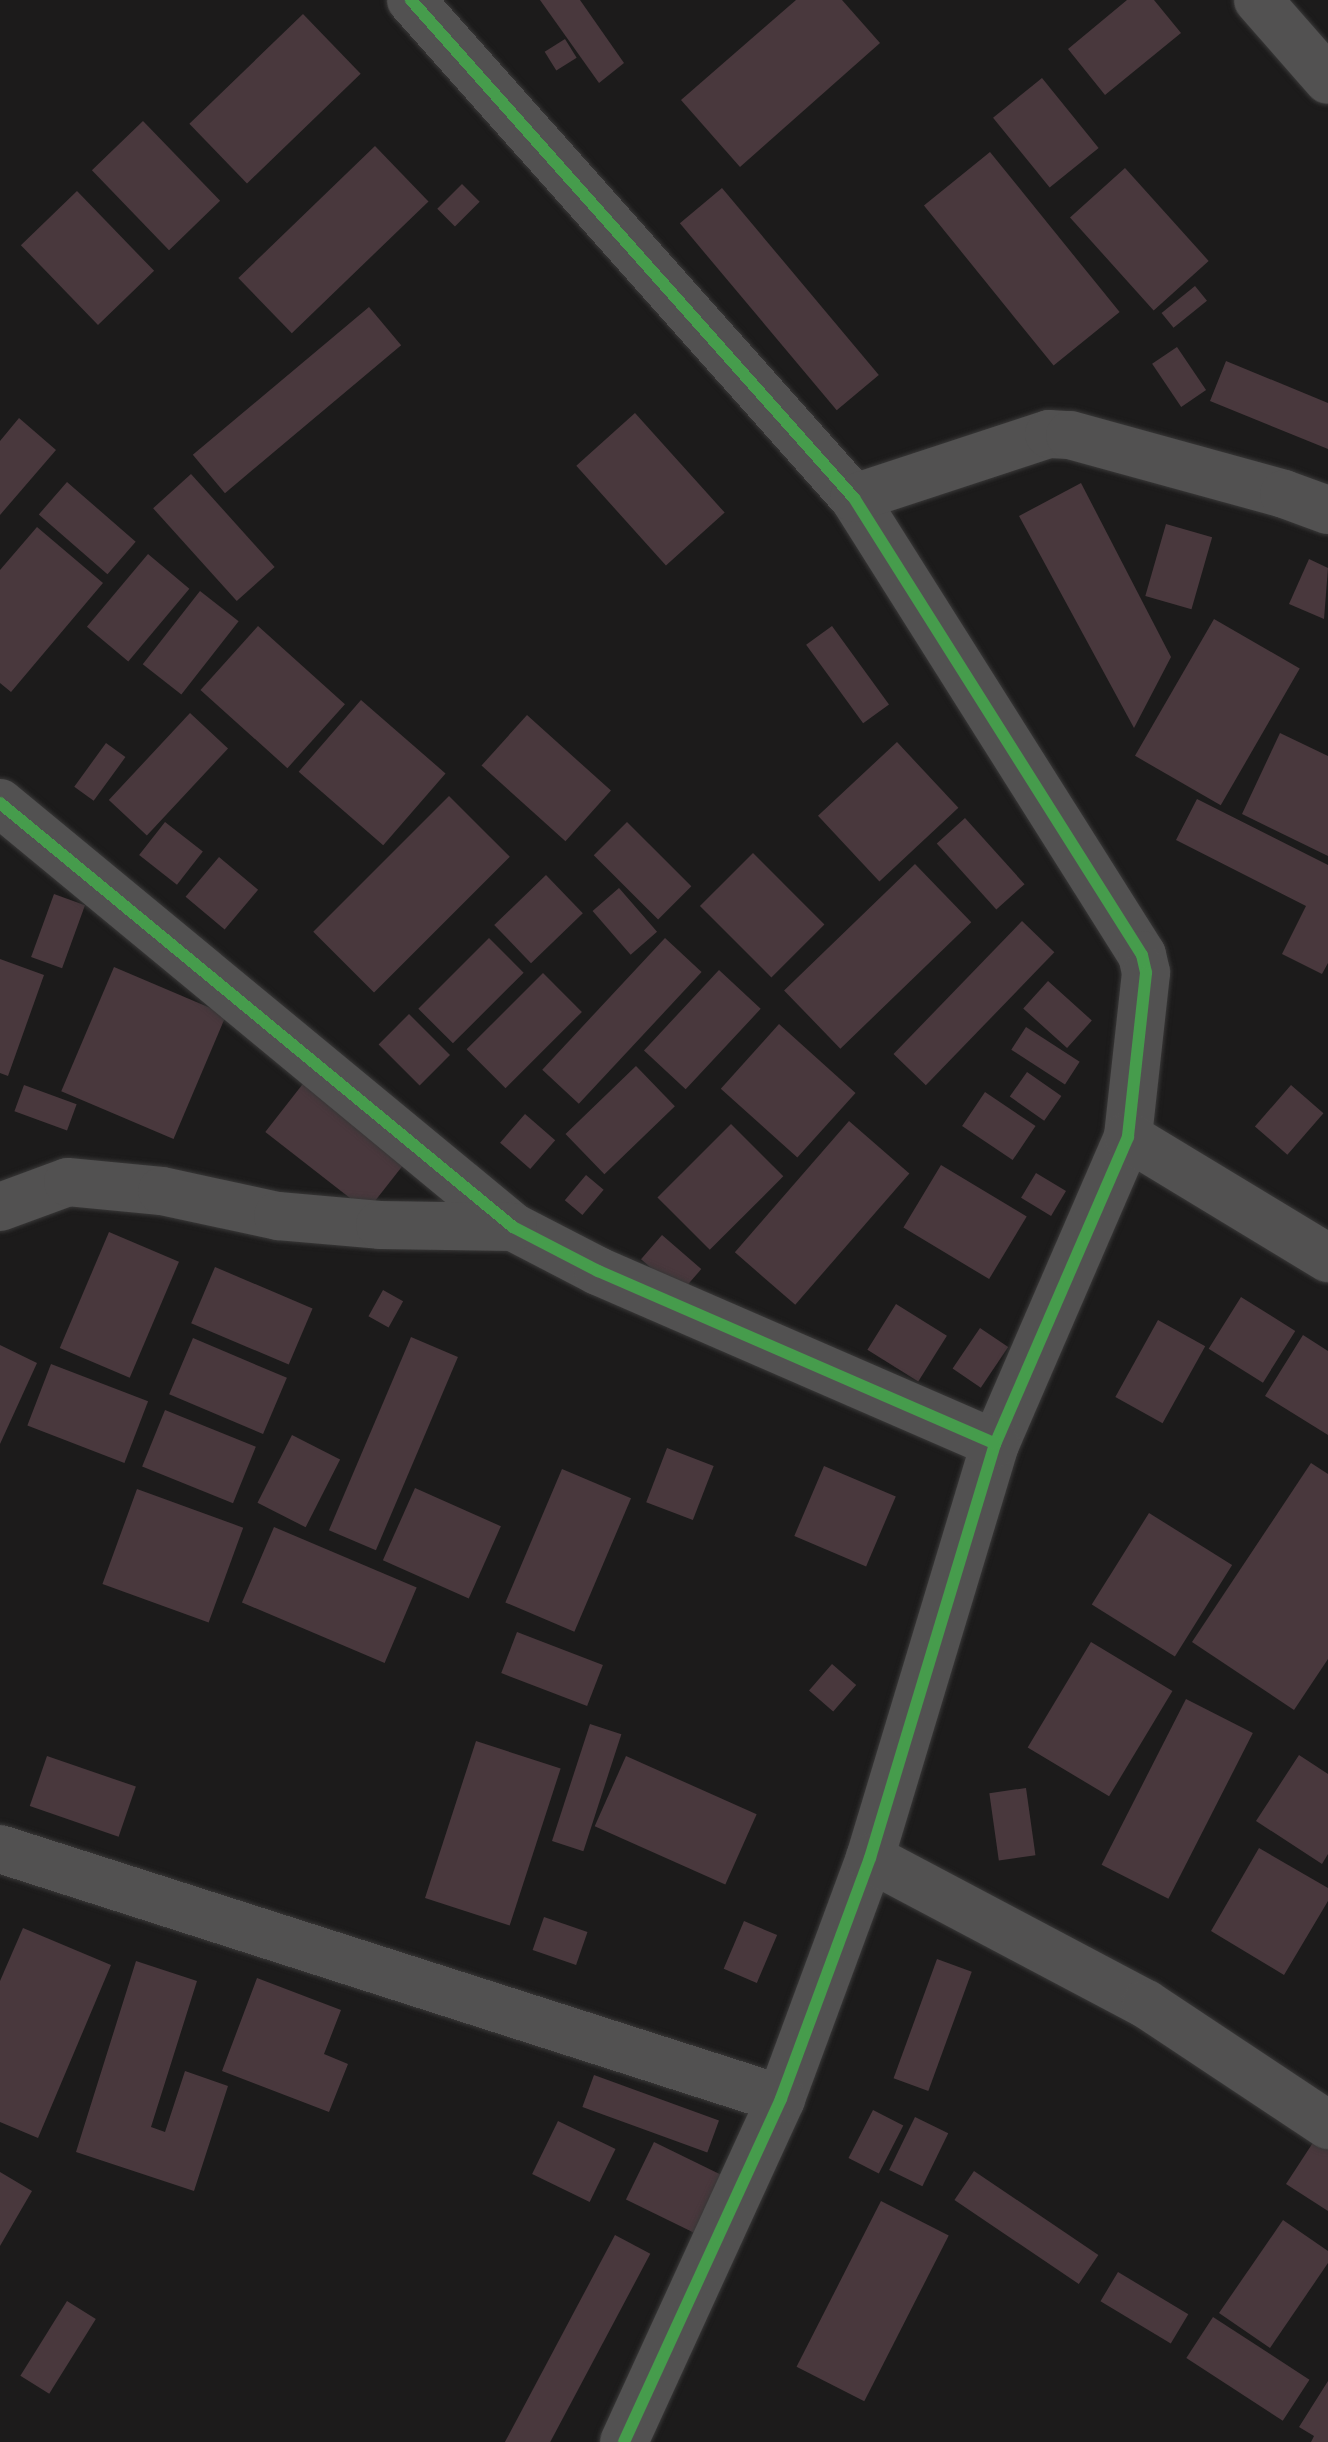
<!DOCTYPE html>
<html>
<head>
<meta charset="utf-8">
<style>
  body { margin:0 }
  #map { position:relative; width:1328px; height:2442px; overflow:hidden; background:#1c1b1b; font-family:"Archivo Narrow",sans-serif }
  div>[style] { position:absolute }
  .building>* { inset:0; background:#49383d; transform-origin:0 0 }
  .roads { filter:drop-shadow(0 0 2px #393838) drop-shadow(0 0 2px #393838) }
  .minor>* { height:48px; margin:-24px; padding:0 24px; transform-origin:24px; border-radius:24px; background:#525151 }
  .cycleway>* { height:12px; margin:-6px; padding:0 6px; transform-origin:6px; border-radius:6px; background:#469c4c }
  span { translate:-50% -50%; white-space:nowrap; text-align:center; line-height:1.15; -webkit-text-stroke:8px #141111; paint-order:stroke }
</style>
</head>
<body>
<div id="map">
  <div class="building">
    <i style="clip-path:polygon(540px 0,580px 0,624px 63px,599px 83px)"></i>
    <i style="clip-path:polygon(796px 0,842px 0,880px 43px,740px 167px,681px 100px)"></i>
    <i style="clip-path:polygon(1127px 0,1154px 0,1181px 33px,1105px 95px,1068px 49px)"></i>
    <i style="left:303px;top:14px;width:83px;height:158px;rotate:46deg"></i>
    <i style="left:565px;top:39px;width:22px;height:24px;rotate:58deg"></i>
    <i style="left:1042px;top:78px;width:90px;height:63px;rotate:51deg"></i>
    <i style="left:143px;top:121px;width:111px;height:71px;rotate:46deg"></i>
    <i style="left:375px;top:146px;width:77px;height:190px;rotate:46deg"></i>
    <i style="left:990px;top:152px;width:206px;height:85px;rotate:51deg"></i>
    <i style="left:1125px;top:168px;width:125px;height:74px;rotate:48deg"></i>
    <i style="left:462px;top:184px;width:25px;height:35px;rotate:45deg"></i>
    <i style="left:722px;top:188px;width:244px;height:55px;rotate:50deg"></i>
    <i style="left:77px;top:191px;width:111px;height:78px;rotate:46deg"></i>
    <i style="left:1195px;top:286px;width:19px;height:43px;rotate:51deg"></i>
    <i style="left:369px;top:307px;width:50px;height:230px;rotate:50deg"></i>
    <i style="left:1177px;top:347px;width:52px;height:30px;rotate:56deg"></i>
    <i style="clip-path:polygon(1226px 361px,1328px 403px,1328px 449px,1210px 401px)"></i>
    <i style="left:635px;top:413px;width:134px;height:79px;rotate:48deg"></i>
    <i style="clip-path:polygon(19px 418px,56px 450px,0 515px,0 441px)"></i>
    <i style="left:191px;top:474px;width:125px;height:51px;rotate:48deg"></i>
    <i style="left:67px;top:482px;width:91px;height:43px;rotate:41deg"></i>
    <i style="clip-path:polygon(1081px 483px,1171px 657px,1134px 728px,1019px 516px)"></i>
    <i style="left:1166px;top:524px;width:48px;height:75px;rotate:16deg"></i>
    <i style="clip-path:polygon(37px 527px,103px 583px,11px 692px,0 683px,0 570px)"></i>
    <i style="left:148px;top:554px;width:54px;height:95px;rotate:40deg"></i>
    <i style="clip-path:polygon(1309px 559px,1328px 568px,1324px 619px,1289px 604px)"></i>
    <i style="left:200px;top:591px;width:49px;height:93px;rotate:38deg"></i>
    <i style="left:1214px;top:619px;width:99px;height:158px;rotate:30deg"></i>
    <i style="left:258px;top:626px;width:117px;height:86px;rotate:42deg"></i>
    <i style="left:832px;top:626px;width:97px;height:32px;rotate:54deg"></i>
    <i style="left:361px;top:700px;width:112px;height:95px;rotate:41deg"></i>
    <i style="left:190px;top:713px;width:52px;height:119px;rotate:43deg"></i>
    <i style="left:527px;top:715px;width:113px;height:68px;rotate:42deg"></i>
    <i style="clip-path:polygon(1280px 733px,1328px 756px,1328px 856px,1242px 814px)"></i>
    <i style="left:897px;top:742px;width:90px;height:108px;rotate:47deg"></i>
    <i style="left:106px;top:743px;width:24px;height:54px;rotate:36deg"></i>
    <i style="left:449px;top:796px;width:86px;height:192px;rotate:45deg"></i>
    <i style="clip-path:polygon(1197px 799px,1328px 865px,1328px 963px,1322px 974px,1282px 954px,1306px 906px,1176px 840px)"></i>
    <i style="left:965px;top:818px;width:89px;height:38px;rotate:48deg"></i>
    <i style="left:165px;top:822px;width:48px;height:42px;rotate:38deg"></i>
    <i style="left:627px;top:822px;width:91px;height:47px;rotate:45deg"></i>
    <i style="left:753px;top:853px;width:101px;height:75px;rotate:45deg"></i>
    <i style="left:219px;top:857px;width:51px;height:52px;rotate:40deg"></i>
    <i style="left:915px;top:864px;width:81px;height:182px;rotate:46deg"></i>
    <i style="left:546px;top:875px;width:53px;height:72px;rotate:46deg"></i>
    <i style="left:619px;top:888px;width:58px;height:35px;rotate:49deg"></i>
    <i style="left:54px;top:894px;width:33px;height:67px;rotate:20deg"></i>
    <i style="left:1022px;top:921px;width:45px;height:185px;rotate:44deg"></i>
    <i style="left:489px;top:938px;width:49px;height:100px;rotate:45deg"></i>
    <i style="left:665px;top:938px;width:50px;height:180px;rotate:43deg"></i>
    <i style="clip-path:polygon(0 959px,44px 975px,8px 1076px,0 1073px)"></i>
    <i style="left:114px;top:967px;width:122px;height:135px;rotate:23deg"></i>
    <i style="left:719px;top:970px;width:57px;height:110px;rotate:43deg"></i>
    <i style="left:543px;top:973px;width:55px;height:108px;rotate:45deg"></i>
    <i style="left:1048px;top:981px;width:59px;height:37px;rotate:42deg"></i>
    <i style="left:409px;top:1014px;width:58px;height:43px;rotate:45deg"></i>
    <i style="left:779px;top:1024px;width:103px;height:87px;rotate:42deg"></i>
    <i style="left:1026px;top:1027px;width:64px;height:27px;rotate:33deg"></i>
    <i style="left:636px;top:1066px;width:56px;height:98px;rotate:46deg"></i>
    <i style="left:1027px;top:1072px;width:42px;height:30px;rotate:35deg"></i>
    <i style="left:309px;top:1076px;width:129px;height:71px;rotate:38deg"></i>
    <i style="left:24px;top:1085px;width:56px;height:28px;rotate:20deg"></i>
    <i style="left:1291px;top:1085px;width:43px;height:55px;rotate:41deg"></i>
    <i style="left:985px;top:1092px;width:61px;height:41px;rotate:34deg"></i>
    <i style="left:525px;top:1114px;width:40px;height:38px;rotate:41deg"></i>
    <i style="left:849px;top:1121px;width:80px;height:174px;rotate:41deg"></i>
    <i style="left:731px;top:1124px;width:74px;height:104px;rotate:45deg"></i>
    <i style="left:941px;top:1165px;width:100px;height:73px;rotate:31deg"></i>
    <i style="left:1036px;top:1173px;width:35px;height:29px;rotate:31deg"></i>
    <i style="left:586px;top:1175px;width:23px;height:33px;rotate:40deg"></i>
    <i style="left:109px;top:1232px;width:76px;height:126px;rotate:23deg"></i>
    <i style="left:662px;top:1235px;width:52px;height:32px;rotate:41deg"></i>
    <i style="left:215px;top:1267px;width:106px;height:61px;rotate:23deg"></i>
    <i style="left:383px;top:1290px;width:23px;height:30px;rotate:29deg"></i>
    <i style="left:1241px;top:1297px;width:64px;height:61px;rotate:32deg"></i>
    <i style="left:896px;top:1304px;width:60px;height:54px;rotate:32deg"></i>
    <i style="left:1158px;top:1320px;width:54px;height:88px;rotate:29deg"></i>
    <i style="left:980px;top:1328px;width:34px;height:49px;rotate:34deg"></i>
    <i style="clip-path:polygon(1303px 1335px,1328px 1351px,1328px 1435px,1265px 1396px)"></i>
    <i style="left:411px;top:1337px;width:51px;height:210px;rotate:23deg"></i>
    <i style="left:193px;top:1338px;width:102px;height:61px;rotate:23deg"></i>
    <i style="clip-path:polygon(0 1345px,37px 1363px,0 1444px)"></i>
    <i style="left:51px;top:1364px;width:104px;height:66px;rotate:21deg"></i>
    <i style="left:165px;top:1410px;width:98px;height:61px;rotate:22deg"></i>
    <i style="left:292px;top:1435px;width:54px;height:76px;rotate:27deg"></i>
    <i style="left:667px;top:1448px;width:50px;height:58px;rotate:21deg"></i>
    <i style="clip-path:polygon(1311px 1463px,1328px 1474px,1328px 1659px,1294px 1710px,1192px 1642px)"></i>
    <i style="left:824px;top:1466px;width:78px;height:76px;rotate:23deg"></i>
    <i style="left:562px;top:1469px;width:75px;height:145px;rotate:23deg"></i>
    <i style="left:415px;top:1488px;width:94px;height:79px;rotate:24deg"></i>
    <i style="left:137px;top:1489px;width:113px;height:101px;rotate:20deg"></i>
    <i style="left:1149px;top:1513px;width:98px;height:108px;rotate:32deg"></i>
    <i style="left:274px;top:1527px;width:155px;height:82px;rotate:23deg"></i>
    <i style="left:517px;top:1632px;width:92px;height:44px;rotate:21deg"></i>
    <i style="left:1091px;top:1642px;width:95px;height:123px;rotate:31deg"></i>
    <i style="left:832px;top:1664px;width:32px;height:35px;rotate:41deg"></i>
    <i style="left:1186px;top:1699px;width:75px;height:186px;rotate:27deg"></i>
    <i style="left:590px;top:1724px;width:33px;height:123px;rotate:18deg"></i>
    <i style="left:476px;top:1741px;width:89px;height:165px;rotate:18deg"></i>
    <i style="clip-path:polygon(1299px 1755px,1328px 1774px,1328px 1854px,1322px 1864px,1256px 1821px)"></i>
    <i style="left:47px;top:1756px;width:94px;height:53px;rotate:19deg"></i>
    <i style="left:626px;top:1756px;width:143px;height:77px;rotate:24deg"></i>
    <i style="left:1026px;top:1788px;width:68px;height:37px;rotate:82deg"></i>
    <i style="clip-path:polygon(1259px 1848px,1328px 1888px,1328px 1901px,1284px 1975px,1211px 1931px)"></i>
    <i style="left:544px;top:1917px;width:46px;height:35px;rotate:19deg"></i>
    <i style="left:744px;top:1921px;width:36px;height:52px;rotate:23deg"></i>
    <i style="clip-path:polygon(23px 1928px,111px 1965px,38px 2138px,0 2122px,0 1981px)"></i>
    <i style="left:937px;top:1959px;width:37px;height:127px;rotate:20deg"></i>
    <i style="clip-path:polygon(136px 1961px,197px 1981px,151px 2127px,165px 2132px,185px 2071px,228px 2086px,194px 2191px,76px 2152px)"></i>
    <i style="clip-path:polygon(257px 1978px,341px 2010px,324px 2054px,348px 2064px,329px 2112px,222px 2071px)"></i>
    <i style="left:594px;top:2075px;width:133px;height:34px;rotate:20deg"></i>
    <i style="left:873px;top:2110px;width:34px;height:54px;rotate:27deg"></i>
    <i style="left:915px;top:2117px;width:37px;height:59px;rotate:26deg"></i>
    <i style="left:558px;top:2121px;width:64px;height:59px;rotate:26deg"></i>
    <i style="clip-path:polygon(1316px 2138px,1328px 2146px,1328px 2211px,1286px 2184px)"></i>
    <i style="left:654px;top:2142px;width:78px;height:64px;rotate:26deg"></i>
    <i style="left:974px;top:2171px;width:150px;height:35px;rotate:34deg"></i>
    <i style="clip-path:polygon(0 2172px,32px 2191px,0 2246px)"></i>
    <i style="left:881px;top:2201px;width:76px;height:186px;rotate:27deg"></i>
    <i style="clip-path:polygon(1283px 2220px,1328px 2251px,1328px 2263px,1270px 2348px,1219px 2313px)"></i>
    <i style="left:615px;top:2235px;width:40px;height:235px;rotate:28deg"></i>
    <i style="left:1118px;top:2272px;width:82px;height:34px;rotate:31deg"></i>
    <i style="left:67px;top:2301px;width:34px;height:88px;rotate:32deg"></i>
    <i style="left:1213px;top:2317px;width:115px;height:49px;rotate:33deg"></i>
    <i style="clip-path:polygon(1328px 2381px,1328px 2442px,1311px 2442px,1314px 2436px,1299px 2427px)"></i>
  </div>
  <div class="roads">
    <div class="minor">
      <i style="left:411px;top:0;width:667px;rotate:48.35deg"></i>
      <i style="left:854px;top:498px;width:540px;rotate:57.78deg"></i>
      <i style="left:1142px;top:955px;width:18px;rotate:77deg"></i>
      <i style="left:1146px;top:973px;width:165px;rotate:96.3deg"></i>
      <i style="left:1128px;top:1137px;width:335px;rotate:113.4deg"></i>
      <i style="left:995px;top:1444px;width:432px;rotate:106.8deg"></i>
      <i style="left:870px;top:1858px;width:257px;rotate:110.3deg"></i>
      <i style="left:781px;top:2099px;width:377px;rotate:114.6deg"></i>
      <i style="left:1258px;top:0;width:106px;rotate:48.8deg"></i>
      <i style="left:854px;top:498px;width:205px;rotate:-18.2deg"></i>
      <i style="left:1049px;top:434px;width:21px;rotate:3deg"></i>
      <i style="left:1070px;top:435px;width:222px;rotate:15.4deg"></i>
      <i style="left:1284px;top:494px;width:47px;rotate:20deg"></i>
      <i style="left:0;top:803px;width:666px;rotate:39.57deg"></i>
      <i style="left:513px;top:1227px;width:96px;rotate:27.4deg"></i>
      <i style="left:598px;top:1271px;width:433px;rotate:23.5deg"></i>
      <i style="left:1128px;top:1137px;width:234px;rotate:31.2deg"></i>
      <i style="left:0;top:1207px;width:72px;rotate:-20.2deg"></i>
      <i style="left:68px;top:1182px;width:94px;rotate:5.5deg"></i>
      <i style="left:162px;top:1191px;width:119px;rotate:12.2deg"></i>
      <i style="left:278px;top:1216px;width:102px;rotate:5deg"></i>
      <i style="left:380px;top:1225px;width:133px;rotate:0.9deg"></i>
      <i style="left:0;top:1849px;width:820px;rotate:17.75deg"></i>
      <i style="left:870px;top:1858px;width:312px;rotate:27.9deg"></i>
      <i style="left:1146px;top:2004px;width:219px;rotate:33.6deg"></i>
    </div>
  </div>
  <div class="cycleway">
    <i style="left:411px;top:0;width:667px;rotate:48.35deg"></i>
    <i style="left:854px;top:498px;width:540px;rotate:57.78deg"></i>
    <i style="left:1142px;top:955px;width:18px;rotate:77deg"></i>
    <i style="left:1146px;top:973px;width:165px;rotate:96.3deg"></i>
    <i style="left:1128px;top:1137px;width:335px;rotate:113.4deg"></i>
    <i style="left:995px;top:1444px;width:432px;rotate:106.8deg"></i>
    <i style="left:870px;top:1858px;width:257px;rotate:110.3deg"></i>
    <i style="left:781px;top:2099px;width:377px;rotate:114.6deg"></i>
    <i style="left:0;top:803px;width:666px;rotate:39.57deg"></i>
    <i style="left:513px;top:1227px;width:96px;rotate:27.4deg"></i>
    <i style="left:598px;top:1271px;width:433px;rotate:23.5deg"></i>
  </div>
</div>
</body>
</html>
